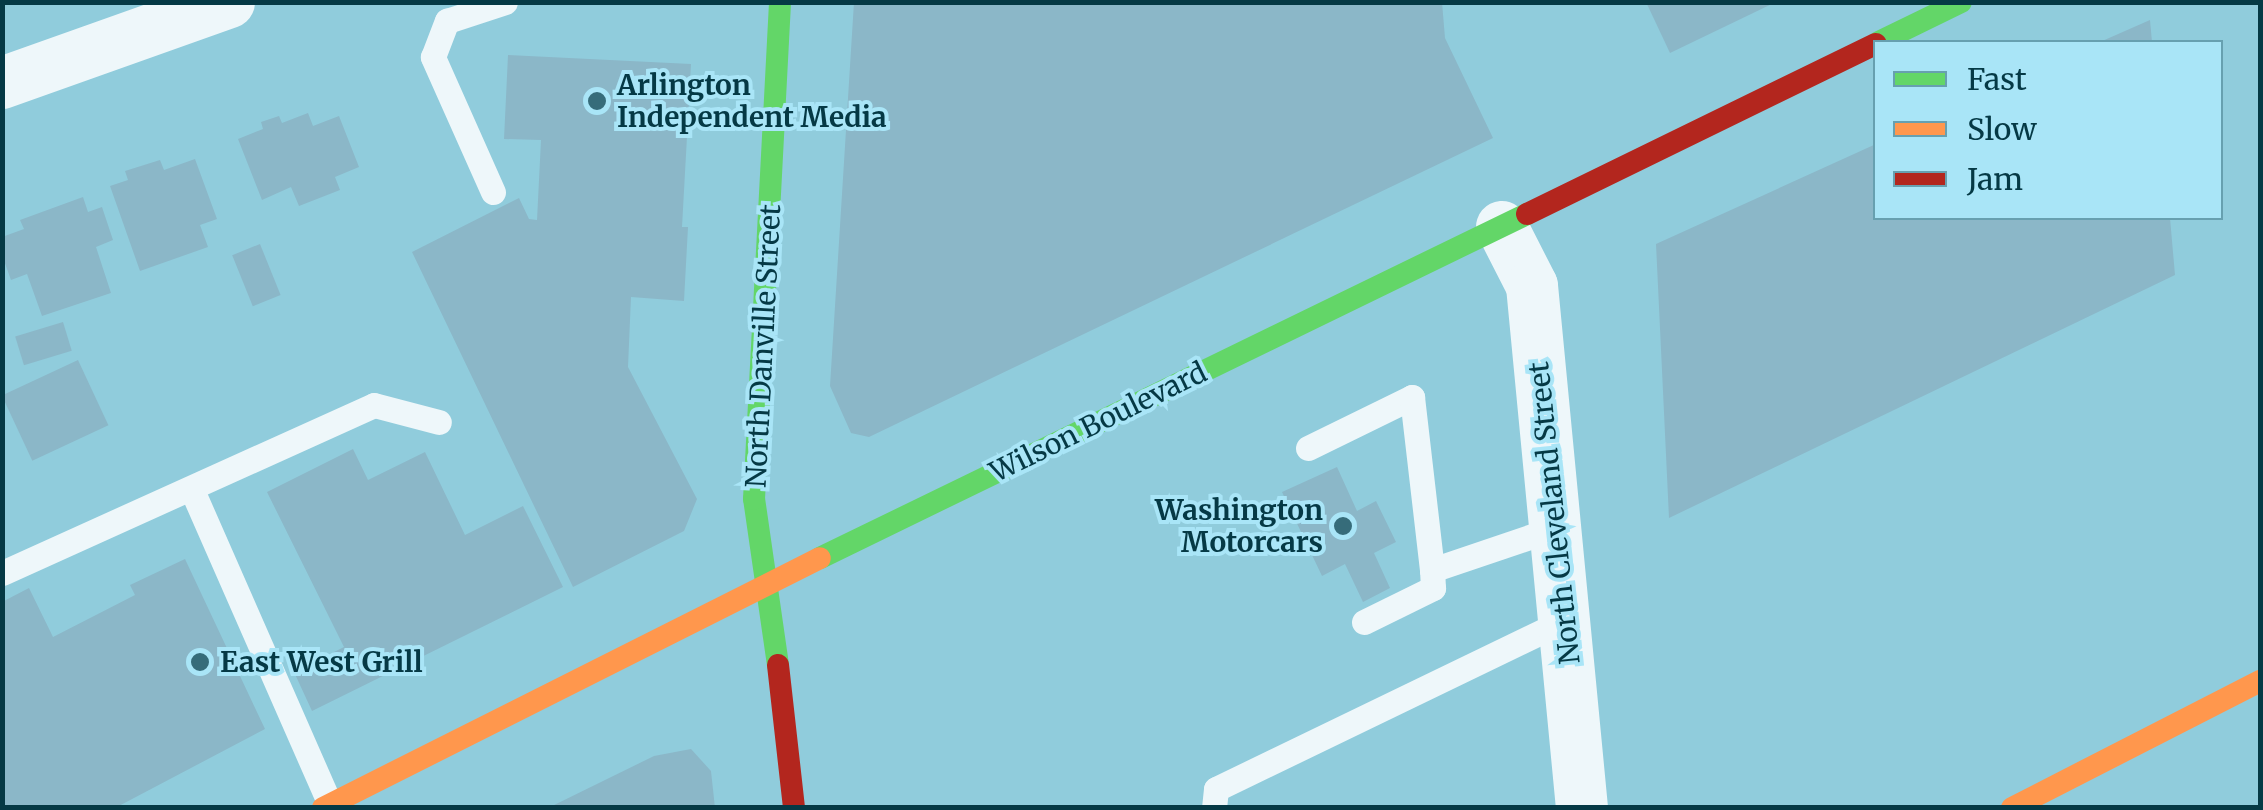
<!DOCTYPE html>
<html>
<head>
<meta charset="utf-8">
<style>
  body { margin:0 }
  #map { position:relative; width:2263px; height:810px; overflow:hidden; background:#90ccdc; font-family:Merriweather,serif }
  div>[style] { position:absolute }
  .building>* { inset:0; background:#8bb7c8; transform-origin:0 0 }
  .lane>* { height:25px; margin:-12.5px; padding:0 12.5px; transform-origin:12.5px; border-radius:12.5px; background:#eef7fa }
  .street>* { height:52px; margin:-26px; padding:0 26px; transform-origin:26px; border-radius:26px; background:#eef7fa }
  .fast>* { height:22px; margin:-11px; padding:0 11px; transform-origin:11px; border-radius:11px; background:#63d668 }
  .slow>* { height:22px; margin:-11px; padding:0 11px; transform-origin:11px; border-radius:11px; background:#ff974d }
  .jam>* { height:22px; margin:-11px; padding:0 11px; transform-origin:11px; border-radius:11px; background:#b3261e }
  .dots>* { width:28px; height:28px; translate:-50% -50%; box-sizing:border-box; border:5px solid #a9e5f7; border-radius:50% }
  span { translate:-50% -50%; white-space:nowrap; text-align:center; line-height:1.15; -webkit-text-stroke:8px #a9e5f7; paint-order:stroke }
  .poi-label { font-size:28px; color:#053945; font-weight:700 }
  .left { translate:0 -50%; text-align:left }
  .right { translate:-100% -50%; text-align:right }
  .street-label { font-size:28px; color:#053945 }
  .frame { position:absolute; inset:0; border:5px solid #053945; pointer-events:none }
  .legend { position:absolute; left:1873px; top:40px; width:350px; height:180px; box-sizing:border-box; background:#a9e5f7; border:2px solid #67a0b0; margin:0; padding:12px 18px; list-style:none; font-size:30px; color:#053945 }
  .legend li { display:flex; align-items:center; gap:20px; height:50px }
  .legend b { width:50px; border:2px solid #67a0b0 }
</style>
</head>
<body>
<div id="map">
  <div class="building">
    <i style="clip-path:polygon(854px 2px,1442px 2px,1445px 38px,1493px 138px,869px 437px,851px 433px,830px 386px)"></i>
    <i style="clip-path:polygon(1646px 2px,1776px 2px,1670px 53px)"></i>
    <i style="clip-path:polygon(2150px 20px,2152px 42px,2100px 42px)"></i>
    <i style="clip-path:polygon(508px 55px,691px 64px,682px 227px,688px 227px,684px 301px,631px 297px,628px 367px,697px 499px,684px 531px,573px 587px,412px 252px,519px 198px,529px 219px,537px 220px,541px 140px,504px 139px)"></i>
    <i style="clip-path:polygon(308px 113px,313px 126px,339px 116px,359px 167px,335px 177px,340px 190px,299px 206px,291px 187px,262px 200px,238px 139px,263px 129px,261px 122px,279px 116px,282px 123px)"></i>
    <i style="clip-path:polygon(1876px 144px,1876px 218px,2170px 218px,2175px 275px,1669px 518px,1656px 244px)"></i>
    <i style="clip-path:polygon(195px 159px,217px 219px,200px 225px,208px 247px,140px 271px,110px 186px,128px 180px,125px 171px,160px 160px,164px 170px)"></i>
    <i style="clip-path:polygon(83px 197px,88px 212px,102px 207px,113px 240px,96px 247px,111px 293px,42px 316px,27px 274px,11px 280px,2px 255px,2px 237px,24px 229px,20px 220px)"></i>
    <i style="left:260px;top:244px;width:55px;height:30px;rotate:68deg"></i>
    <i style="left:63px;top:322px;width:30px;height:50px;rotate:73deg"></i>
    <i style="left:78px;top:360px;width:72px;height:84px;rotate:65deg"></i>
    <i style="clip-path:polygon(353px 449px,368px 480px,425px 452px,465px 535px,523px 506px,563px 587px,312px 711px,294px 672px,344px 647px,267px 492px)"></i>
    <i style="clip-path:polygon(1337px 467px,1357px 511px,1376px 501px,1396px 542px,1374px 553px,1390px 588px,1363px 602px,1345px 564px,1322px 576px,1282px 492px)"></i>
    <i style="clip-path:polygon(185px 559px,265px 729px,115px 808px,7px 808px,2px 799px,2px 602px,29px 588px,53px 637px,135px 595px,130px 585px)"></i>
    <i style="clip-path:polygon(691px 749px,711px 771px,715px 808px,548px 808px,654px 756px)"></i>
  </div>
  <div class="lane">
    <i style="left:493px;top:192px;width:148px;rotate:-114deg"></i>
    <i style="left:433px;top:57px;width:39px;rotate:-69deg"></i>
    <i style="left:447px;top:21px;width:61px;rotate:-18.1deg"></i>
    <i style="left:1308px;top:448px;width:116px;rotate:-26.1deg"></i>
    <i style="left:1412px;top:397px;width:174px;rotate:83.4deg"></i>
    <i style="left:192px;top:490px;width:343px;rotate:66.3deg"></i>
    <i style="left:2px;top:573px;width:408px;rotate:-24.3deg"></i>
    <i style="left:374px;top:405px;width:67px;rotate:14.7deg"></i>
    <i style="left:1364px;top:622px;width:77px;rotate:-26.2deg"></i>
    <i style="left:1433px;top:588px;width:18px;rotate:-93deg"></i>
    <i style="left:1432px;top:570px;width:131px;rotate:-18.7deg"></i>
    <i style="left:1214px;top:808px;width:19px;rotate:-84deg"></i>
    <i style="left:1216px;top:789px;width:388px;rotate:-25.8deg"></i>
  </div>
  <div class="street">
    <i style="left:2px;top:83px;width:241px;rotate:-19.6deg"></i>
    <i style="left:1502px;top:227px;width:66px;rotate:63deg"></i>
    <i style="left:1532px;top:286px;width:524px;rotate:84.53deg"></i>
  </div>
  <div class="fast">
    <i style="left:1879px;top:42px;width:91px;rotate:-26deg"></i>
    <i style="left:820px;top:558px;width:786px;rotate:-25.95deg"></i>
    <i style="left:778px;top:665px;width:168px;rotate:-98.2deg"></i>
    <i style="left:754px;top:499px;width:498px;rotate:-87deg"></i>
  </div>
  <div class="slow">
    <i style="left:323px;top:808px;width:556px;rotate:-26.7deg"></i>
    <i style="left:2012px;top:808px;width:279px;rotate:-27.1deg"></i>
  </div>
  <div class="jam">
    <i style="left:1527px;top:214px;width:388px;rotate:-26deg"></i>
    <i style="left:778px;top:665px;width:144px;rotate:83.6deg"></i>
  </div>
  <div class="dots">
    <i style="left:597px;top:101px;background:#366c7a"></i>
    <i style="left:1343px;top:526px;background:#366c7a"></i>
    <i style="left:200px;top:662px;background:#366c7a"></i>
  </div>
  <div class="poi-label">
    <span class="left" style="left:617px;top:101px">Arlington<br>Independent Media</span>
    <span class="right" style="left:1323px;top:526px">Washington<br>Motorcars</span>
    <span class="left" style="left:220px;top:662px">East West Grill</span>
  </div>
  <div class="street-label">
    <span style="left:763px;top:346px;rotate:-87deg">North Danville Street</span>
    <span style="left:1098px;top:422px;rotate:-26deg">Wilson Boulevard</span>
    <span style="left:1554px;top:513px;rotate:-96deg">North Cleveland Street</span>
  </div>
  <div class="frame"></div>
  <ul class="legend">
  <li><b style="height:12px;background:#63d668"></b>Fast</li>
  <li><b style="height:12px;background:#ff974d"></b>Slow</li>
  <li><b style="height:12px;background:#b3261e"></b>Jam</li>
  </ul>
</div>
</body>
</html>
